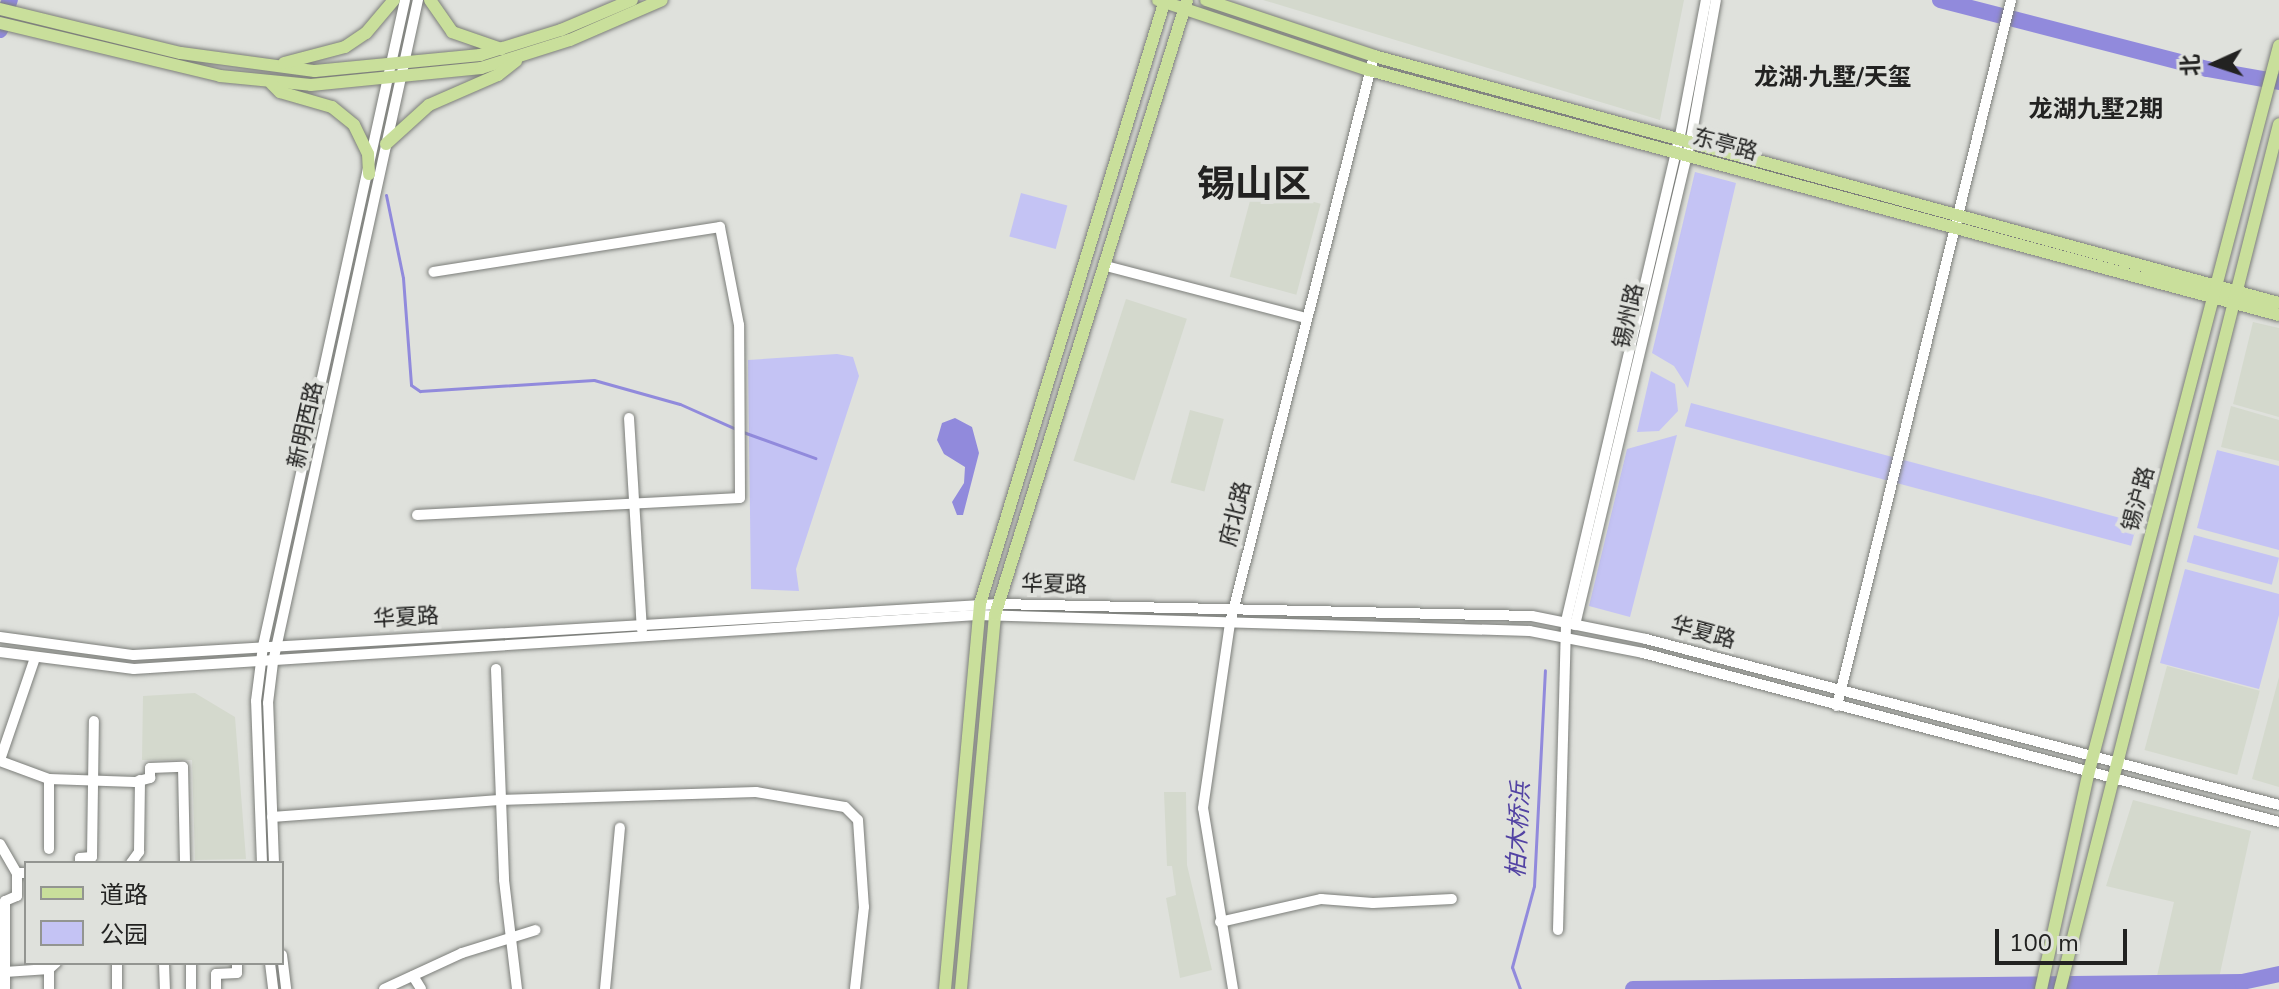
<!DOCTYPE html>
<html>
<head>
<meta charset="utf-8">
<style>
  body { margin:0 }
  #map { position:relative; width:2279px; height:989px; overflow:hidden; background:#dfe1dc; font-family:"Nunito Sans","Noto Sans SC",sans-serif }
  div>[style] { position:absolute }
  .built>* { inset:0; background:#d4d9cd; transform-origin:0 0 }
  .green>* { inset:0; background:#c4c3f4; transform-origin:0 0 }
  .water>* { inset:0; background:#918adc }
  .stream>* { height:3px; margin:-1.5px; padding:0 1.5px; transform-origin:1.5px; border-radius:1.5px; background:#918adc }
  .river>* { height:16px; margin:-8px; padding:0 8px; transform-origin:8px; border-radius:8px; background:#918adc }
  .roads { filter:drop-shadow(0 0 2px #7c7e7a) drop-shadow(0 0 2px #7c7e7a) }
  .minor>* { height:10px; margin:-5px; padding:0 5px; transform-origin:5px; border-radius:5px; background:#fff }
  .major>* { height:12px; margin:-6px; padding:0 6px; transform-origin:6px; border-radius:6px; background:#c9df9b }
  span { translate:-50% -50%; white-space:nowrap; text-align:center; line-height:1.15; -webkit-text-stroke:8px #dfe1dc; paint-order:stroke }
  .street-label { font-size:22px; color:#222221 }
  .neighbourhood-label { font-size:24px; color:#222221; font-weight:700 }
  .water-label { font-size:24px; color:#5242a3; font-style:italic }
  .town-label { font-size:38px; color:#222221; font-weight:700 }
  .legend { position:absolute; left:24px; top:861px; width:260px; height:104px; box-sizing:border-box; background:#dfe1dc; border:2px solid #939591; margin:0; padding:10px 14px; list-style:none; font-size:24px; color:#222221 }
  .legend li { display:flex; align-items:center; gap:16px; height:40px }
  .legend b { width:40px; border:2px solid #939591 }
  .north { position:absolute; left:2175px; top:24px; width:80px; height:80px; -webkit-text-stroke:6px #dfe1dc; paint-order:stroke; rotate:267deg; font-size:22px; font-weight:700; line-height:32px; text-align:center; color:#222221 }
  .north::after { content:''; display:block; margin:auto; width:28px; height:36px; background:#222221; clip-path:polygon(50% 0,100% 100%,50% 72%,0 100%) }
  .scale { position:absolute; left:1995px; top:929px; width:132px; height:36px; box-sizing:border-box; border:4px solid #222221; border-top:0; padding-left:10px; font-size:24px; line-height:28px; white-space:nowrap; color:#222221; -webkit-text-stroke:6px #dfe1dc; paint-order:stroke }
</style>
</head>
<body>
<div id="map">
  <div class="built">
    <i style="clip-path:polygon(1263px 0,1684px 0,1660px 120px)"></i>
    <i style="left:1254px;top:186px;width:69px;height:94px;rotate:15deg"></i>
    <i style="left:1126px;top:299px;width:64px;height:170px;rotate:18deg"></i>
    <i style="clip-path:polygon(2253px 322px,2279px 328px,2279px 417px,2233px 404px)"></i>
    <i style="clip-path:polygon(2231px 406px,2279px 420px,2279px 461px,2221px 447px)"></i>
    <i style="left:1190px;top:410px;width:35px;height:75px;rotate:15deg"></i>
    <i style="left:2167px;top:666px;width:96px;height:87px;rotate:15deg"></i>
    <i style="clip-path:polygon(2279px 677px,2279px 787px,2252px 779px)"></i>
    <i style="clip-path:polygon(195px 693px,235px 717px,246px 859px,195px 860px,192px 760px,142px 760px,143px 696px)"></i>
    <i style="clip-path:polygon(1164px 792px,1186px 792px,1187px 865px,1212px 970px,1180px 978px,1166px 898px,1176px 895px,1172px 866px,1167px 866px)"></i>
    <i style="clip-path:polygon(2133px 800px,2251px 831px,2219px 978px,2157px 976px,2174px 902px,2106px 886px)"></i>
  </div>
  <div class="green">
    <i style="clip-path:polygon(1695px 172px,1736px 183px,1688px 388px,1674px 366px,1652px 353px)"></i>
    <i style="left:1021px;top:193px;width:48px;height:45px;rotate:15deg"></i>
    <i style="clip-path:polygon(837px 354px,853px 357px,859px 376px,796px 569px,799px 591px,751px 589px,748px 360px)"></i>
    <i style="clip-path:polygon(1651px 371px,1675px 384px,1678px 411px,1659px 431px,1637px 432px)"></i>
    <i style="left:1691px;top:403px;width:462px;height:24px;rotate:15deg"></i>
    <i style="clip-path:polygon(1677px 435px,1630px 617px,1589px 606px,1627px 449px)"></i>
    <i style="clip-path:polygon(2217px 450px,2279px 466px,2279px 550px,2197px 528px)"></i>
    <i style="left:2194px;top:535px;width:88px;height:28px;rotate:15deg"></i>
    <i style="clip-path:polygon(2185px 569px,2279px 594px,2279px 615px,2259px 689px,2160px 663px)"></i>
  </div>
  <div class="water">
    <i style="clip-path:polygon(955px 418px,972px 427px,979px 453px,963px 515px,957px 515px,952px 502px,964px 483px,965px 467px,944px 454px,937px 440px,942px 423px)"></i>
  </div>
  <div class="stream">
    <i style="left:386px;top:195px;width:85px;rotate:78.4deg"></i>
    <i style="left:403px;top:278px;width:107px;rotate:85.7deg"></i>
    <i style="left:411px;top:385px;width:11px;rotate:34deg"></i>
    <i style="left:420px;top:391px;width:174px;rotate:-3.6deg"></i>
    <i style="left:594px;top:380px;width:89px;rotate:15.6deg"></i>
    <i style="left:680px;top:404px;width:61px;rotate:24.1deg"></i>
    <i style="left:743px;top:432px;width:77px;rotate:19.9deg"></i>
    <i style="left:1520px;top:989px;width:23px;rotate:-110deg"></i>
    <i style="left:1512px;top:967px;width:84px;rotate:-74.8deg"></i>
    <i style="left:1534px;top:886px;width:216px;rotate:-87.1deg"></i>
  </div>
  <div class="river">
    <i style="left:1940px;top:0;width:276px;rotate:14.5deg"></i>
    <i style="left:2207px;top:69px;width:73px;rotate:10.2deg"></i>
    <i style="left:0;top:30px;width:32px;rotate:-72deg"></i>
    <i style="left:1633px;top:989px;width:609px;rotate:-0.66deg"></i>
    <i style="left:2242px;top:982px;width:38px;rotate:-12deg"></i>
  </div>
  <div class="roads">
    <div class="minor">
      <i style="left:1106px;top:266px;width:207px;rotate:14.6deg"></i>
      <i style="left:629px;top:418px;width:212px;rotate:86.5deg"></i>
      <i style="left:417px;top:515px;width:323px;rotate:-3deg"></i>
      <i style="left:740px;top:498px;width:173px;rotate:-90.3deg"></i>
      <i style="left:739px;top:325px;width:100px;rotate:-101deg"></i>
      <i style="left:720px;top:227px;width:290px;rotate:171.1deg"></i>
      <i style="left:1575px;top:625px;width:495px;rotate:-76.6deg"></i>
      <i style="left:1690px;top:144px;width:146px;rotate:-79.8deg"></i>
      <i style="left:0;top:637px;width:135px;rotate:7.7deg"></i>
      <i style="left:134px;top:655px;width:866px;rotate:-3.38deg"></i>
      <i style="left:998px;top:604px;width:534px;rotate:1.29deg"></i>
      <i style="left:1532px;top:616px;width:116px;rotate:11.4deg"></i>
      <i style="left:1646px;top:639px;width:654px;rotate:14.69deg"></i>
      <i style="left:0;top:652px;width:135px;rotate:7.2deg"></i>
      <i style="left:134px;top:669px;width:845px;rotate:-3.67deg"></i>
      <i style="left:977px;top:615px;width:553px;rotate:1.66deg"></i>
      <i style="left:1530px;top:631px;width:115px;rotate:11deg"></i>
      <i style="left:1643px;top:653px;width:658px;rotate:14.88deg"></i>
      <i style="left:496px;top:669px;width:211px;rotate:87.8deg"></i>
      <i style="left:504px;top:880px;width:110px;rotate:83.2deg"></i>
      <i style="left:1837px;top:706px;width:727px;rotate:-76.15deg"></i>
      <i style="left:0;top:760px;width:108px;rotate:-71.1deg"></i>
      <i style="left:0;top:761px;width:52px;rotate:20.2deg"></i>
      <i style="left:49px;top:779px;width:86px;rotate:2deg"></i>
      <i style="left:135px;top:782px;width:16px;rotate:-15deg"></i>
      <i style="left:150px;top:778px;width:10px;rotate:-90deg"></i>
      <i style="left:150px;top:768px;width:33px;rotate:-2deg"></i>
      <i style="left:183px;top:767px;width:96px;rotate:88.8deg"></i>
      <i style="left:49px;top:779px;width:70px;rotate:90deg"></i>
      <i style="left:272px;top:817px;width:228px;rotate:-4.3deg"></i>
      <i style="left:499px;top:800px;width:257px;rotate:-1.8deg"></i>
      <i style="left:756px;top:792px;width:90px;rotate:9.6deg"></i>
      <i style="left:845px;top:807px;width:18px;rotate:45deg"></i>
      <i style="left:858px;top:820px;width:87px;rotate:86.1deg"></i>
      <i style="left:864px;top:907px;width:82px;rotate:96.3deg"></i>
      <i style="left:0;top:844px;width:34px;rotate:60deg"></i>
      <i style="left:17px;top:873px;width:9px"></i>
      <i style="left:80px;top:863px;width:5px;rotate:-90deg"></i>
      <i style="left:80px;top:858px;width:12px;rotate:-5deg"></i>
      <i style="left:92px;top:857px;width:136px;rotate:-89.2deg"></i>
      <i style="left:131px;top:863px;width:14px;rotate:-54deg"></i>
      <i style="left:139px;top:852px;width:72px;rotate:-89.2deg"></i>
      <i style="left:262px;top:863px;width:162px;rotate:-92.1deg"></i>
      <i style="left:256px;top:701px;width:55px;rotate:-82.7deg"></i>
      <i style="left:263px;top:646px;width:661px;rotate:-77.6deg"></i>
      <i style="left:274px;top:863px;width:160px;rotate:-92.1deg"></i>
      <i style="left:268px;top:703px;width:41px;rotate:-83deg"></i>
      <i style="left:273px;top:662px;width:678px;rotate:-77.65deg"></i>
      <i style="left:1220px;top:922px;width:104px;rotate:-12.8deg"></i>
      <i style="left:1321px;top:899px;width:52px;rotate:4.4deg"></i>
      <i style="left:1373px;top:903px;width:79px;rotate:-2.9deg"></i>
      <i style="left:1558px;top:930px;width:309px;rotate:-88.5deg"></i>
      <i style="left:1566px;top:621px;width:493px;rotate:-76.8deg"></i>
      <i style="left:1679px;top:141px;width:144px;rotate:-79.2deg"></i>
      <i style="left:282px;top:955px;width:34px;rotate:83deg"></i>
      <i style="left:49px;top:963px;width:26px;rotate:90deg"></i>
      <i style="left:164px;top:963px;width:26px;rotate:88deg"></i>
      <i style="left:191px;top:963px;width:26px;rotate:90deg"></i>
      <i style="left:270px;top:963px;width:26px;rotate:83deg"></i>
      <i style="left:5px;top:972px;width:44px;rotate:-3.9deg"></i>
      <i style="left:49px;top:969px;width:9px;rotate:-41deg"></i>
      <i style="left:413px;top:976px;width:15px;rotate:58deg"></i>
      <i style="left:5px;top:989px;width:88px;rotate:-90deg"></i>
      <i style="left:5px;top:901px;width:13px;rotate:-23deg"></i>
      <i style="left:17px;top:896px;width:23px;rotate:-90deg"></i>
      <i style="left:117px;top:989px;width:26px;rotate:-90deg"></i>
      <i style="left:216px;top:989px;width:15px;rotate:-90deg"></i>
      <i style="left:216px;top:974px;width:21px;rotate:-3deg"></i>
      <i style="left:237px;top:973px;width:10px;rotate:-90deg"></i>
      <i style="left:384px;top:989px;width:86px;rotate:-24.8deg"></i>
      <i style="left:462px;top:953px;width:77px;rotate:-17.3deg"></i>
      <i style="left:605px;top:989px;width:162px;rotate:-84.7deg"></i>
      <i style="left:1233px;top:989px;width:183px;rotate:-99.4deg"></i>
      <i style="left:1203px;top:808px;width:187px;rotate:-81.7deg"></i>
      <i style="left:1230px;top:623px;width:585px;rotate:-75.75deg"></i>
    </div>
    <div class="major">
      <i style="left:430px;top:0;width:39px;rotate:55deg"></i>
      <i style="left:452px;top:32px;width:52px;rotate:19.1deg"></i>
      <i style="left:1158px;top:0;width:222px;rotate:18.4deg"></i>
      <i style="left:1369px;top:70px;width:942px;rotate:15.07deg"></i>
      <i style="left:1206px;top:0;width:177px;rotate:18.4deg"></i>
      <i style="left:1374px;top:56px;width:938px;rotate:15.27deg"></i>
      <i style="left:0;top:9px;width:186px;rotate:13.7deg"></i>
      <i style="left:181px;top:53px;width:135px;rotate:7.7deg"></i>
      <i style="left:315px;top:71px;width:166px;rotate:-5.5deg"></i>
      <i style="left:480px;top:55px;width:85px;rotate:-17.2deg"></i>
      <i style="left:561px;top:30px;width:77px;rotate:-22.9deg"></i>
      <i style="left:0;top:23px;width:226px;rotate:13.5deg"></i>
      <i style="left:220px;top:76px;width:91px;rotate:5.6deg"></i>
      <i style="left:311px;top:85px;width:171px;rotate:-5.7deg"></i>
      <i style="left:481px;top:68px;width:93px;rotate:-17.5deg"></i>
      <i style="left:570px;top:40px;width:100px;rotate:-23.5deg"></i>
      <i style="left:284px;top:63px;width:63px;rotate:-14.7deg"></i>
      <i style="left:345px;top:47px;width:25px;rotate:-34deg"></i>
      <i style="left:366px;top:33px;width:43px;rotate:-49.7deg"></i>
      <i style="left:271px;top:83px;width:13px;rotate:45deg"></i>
      <i style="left:280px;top:92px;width:54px;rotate:16.1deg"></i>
      <i style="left:332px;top:107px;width:28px;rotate:39deg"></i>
      <i style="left:354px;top:125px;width:32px;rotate:64deg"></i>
      <i style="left:368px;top:154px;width:20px;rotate:87deg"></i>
      <i style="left:386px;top:144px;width:58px;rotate:-42.2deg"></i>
      <i style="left:429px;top:105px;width:75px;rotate:-23.5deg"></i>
      <i style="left:498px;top:75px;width:23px;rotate:-38deg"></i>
      <i style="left:945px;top:989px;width:387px;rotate:-84.8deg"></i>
      <i style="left:980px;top:604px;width:632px;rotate:-72.97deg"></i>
      <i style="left:961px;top:989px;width:376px;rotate:-84.8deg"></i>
      <i style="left:995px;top:615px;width:644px;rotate:-72.66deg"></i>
      <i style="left:2041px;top:989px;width:219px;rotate:-77.6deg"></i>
      <i style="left:2088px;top:775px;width:754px;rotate:-75.32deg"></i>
      <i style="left:2060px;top:989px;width:892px;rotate:-75.79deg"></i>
    </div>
  </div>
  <div class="street-label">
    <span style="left:1725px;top:145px;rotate:15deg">东亭路</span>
    <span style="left:1629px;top:316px;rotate:-77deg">锡州路</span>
    <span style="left:306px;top:425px;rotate:-77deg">新明西路</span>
    <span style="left:2139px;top:499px;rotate:-75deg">锡沪路</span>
    <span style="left:1236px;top:514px;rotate:-76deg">府北路</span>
    <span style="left:1054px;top:585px;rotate:1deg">华夏路</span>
    <span style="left:406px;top:618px;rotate:-3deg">华夏路</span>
    <span style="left:1703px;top:633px;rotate:15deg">华夏路</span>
  </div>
  <div class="neighbourhood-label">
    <span style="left:1833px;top:78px">龙湖·九墅/天玺</span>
    <span style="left:2096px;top:110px">龙湖九墅2期</span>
  </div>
  <div class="water-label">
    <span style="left:1519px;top:830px;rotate:-87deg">柏木桥浜</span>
  </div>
  <div class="town-label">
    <span style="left:1254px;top:185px">锡山区</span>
  </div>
  <ul class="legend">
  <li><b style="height:10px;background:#c9df9b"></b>道路</li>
  <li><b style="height:22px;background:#c4c3f4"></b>公园</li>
  </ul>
  <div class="north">北</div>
  <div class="scale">100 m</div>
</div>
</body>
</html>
